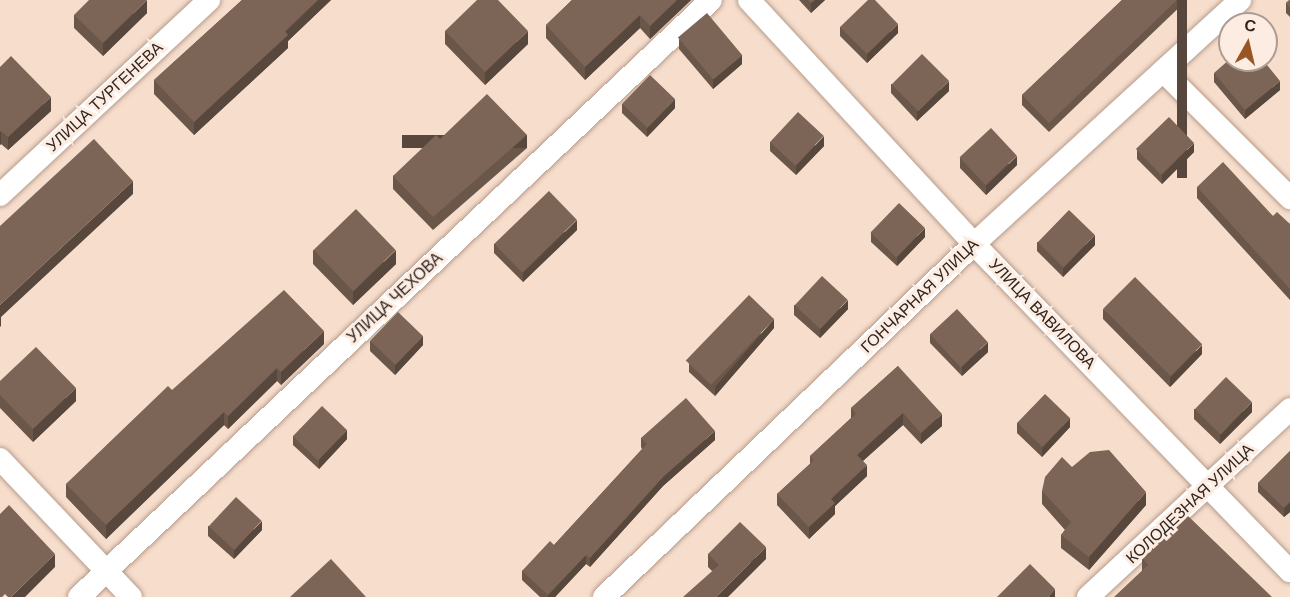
<!DOCTYPE html>
<html>
<head>
<meta charset="utf-8">
<style>
  body { margin:0 }
  #map { position:relative; width:1290px; height:597px; overflow:hidden; background:#f7ddcc; font-family:Arial,sans-serif }
  div>[style] { position:absolute }
  .roads { filter:drop-shadow(0 0 2px #b59c8c) drop-shadow(0 0 2px #b59c8c) }
  .minor>* { height:22px; margin:-11px; padding:0 11px; transform-origin:11px; border-radius:11px; background:#fff }
  .wall>* { inset:0; background:#6b574a }
  .shaded-wall>* { inset:0; background:#57473c; transform-origin:0 0 }
  .building>* { inset:0; background:#7c6556; transform-origin:0 0 }
  span { translate:-50% -50%; white-space:nowrap; text-align:center; line-height:1.15; -webkit-text-stroke:6px #fdece2; paint-order:stroke }
  .street-label { font-size:16px; color:#2f251f }
  .north { position:absolute; left:1218px; top:12px; width:60px; height:60px; box-sizing:border-box; background:#fdece2; border:2px solid #ab9c94; border-radius:50%; rotate:8deg; font-size:16px; font-weight:700; line-height:24px; text-align:center; color:#2f251f }
  .north::after { content:''; display:block; margin:auto; width:21px; height:27px; background:#995625; clip-path:polygon(50% 0,100% 100%,50% 72%,0 100%) }
</style>
</head>
<body>
<div id="map">
  <div class="roads">
    <div class="minor">
      <i style="left:749px;top:0;width:332px;rotate:47.3deg"></i>
      <i style="left:974px;top:244px;width:455px;rotate:46deg"></i>
      <i style="left:1163px;top:71px;width:180px;rotate:45deg"></i>
      <i style="left:0;top:195px;width:286px;rotate:-43deg"></i>
      <i style="left:0;top:459px;width:190px;rotate:46.5deg"></i>
      <i style="left:79px;top:597px;width:869px;rotate:-43.37deg"></i>
      <i style="left:604px;top:597px;width:511px;rotate:-43.65deg"></i>
      <i style="left:974px;top:244px;width:361px;rotate:-42.5deg"></i>
      <i style="left:1088px;top:597px;width:276px;rotate:-42.9deg"></i>
    </div>
  </div>
  <div class="wall">
    <i style="clip-path:polygon(242px 0,331px 0,288px 41px,288px 48px,194px 135px,154px 94px,154px 80px)"></i>
    <i style="clip-path:polygon(572px 0,691px 0,650px 39px,640px 28px,585px 80px,546px 38px,546px 25px)"></i>
    <i style="clip-path:polygon(799px 0,825px 0,811px 13px)"></i>
    <i style="clip-path:polygon(1122px 0,1187px 0,1049px 132px,1022px 105px,1022px 95px)"></i>
    <i style="clip-path:polygon(1290px 0,1290px 17px,1286px 13px,1286px 3px)"></i>
    <i style="clip-path:polygon(147px 13px,103px 56px,74px 28px,74px 15px)"></i>
    <i style="clip-path:polygon(840px 27px,898px 33px,867px 63px,840px 36px)"></i>
    <i style="clip-path:polygon(445px 31px,528px 44px,485px 85px,445px 44px)"></i>
    <i style="clip-path:polygon(679px 39px,742px 64px,713px 89px,679px 49px)"></i>
    <i style="clip-path:polygon(0 67px,51px 111px,8px 150px,1px 144px,0 145px)"></i>
    <i style="clip-path:polygon(1214px 73px,1280px 90px,1245px 119px,1214px 82px)"></i>
    <i style="clip-path:polygon(891px 84px,949px 91px,917px 121px,891px 93px)"></i>
    <i style="clip-path:polygon(622px 104px,675px 108px,647px 137px,622px 113px)"></i>
    <i style="clip-path:polygon(440px 139px,527px 148px,433px 230px,393px 189px,393px 176px)"></i>
    <i style="clip-path:polygon(770px 142px,824px 146px,796px 175px,770px 151px)"></i>
    <i style="clip-path:polygon(1137px 150px,1194px 152px,1162px 184px,1137px 159px)"></i>
    <i style="clip-path:polygon(960px 158px,1017px 165px,986px 195px,960px 168px)"></i>
    <i style="clip-path:polygon(1197px 187px,1273px 216px,1290px 224px,1290px 300px,1197px 198px)"></i>
    <i style="clip-path:polygon(577px 230px,523px 282px,494px 253px,494px 244px)"></i>
    <i style="clip-path:polygon(871px 233px,925px 237px,897px 266px,871px 242px)"></i>
    <i style="clip-path:polygon(1037px 242px,1095px 245px,1063px 277px,1037px 251px)"></i>
    <i style="clip-path:polygon(313px 250px,396px 264px,353px 305px,313px 264px)"></i>
    <i style="clip-path:polygon(794px 305px,848px 309px,820px 338px,794px 315px)"></i>
    <i style="clip-path:polygon(1103px 309px,1202px 354px,1170px 387px,1103px 319px)"></i>
    <i style="clip-path:polygon(774px 328px,715px 396px,689px 372px,689px 363px)"></i>
    <i style="clip-path:polygon(930px 334px,988px 352px,962px 376px,930px 343px)"></i>
    <i style="clip-path:polygon(370px 341px,423px 345px,395px 375px,370px 351px)"></i>
    <i style="clip-path:polygon(324px 344px,281px 385px,277px 381px,228px 429px,224px 425px,106px 539px,66px 497px,66px 484px,172px 390px)"></i>
    <i style="clip-path:polygon(898px 366px,942px 426px,921px 444px,903px 425px,863px 461px,867px 476px,835px 506px,835px 514px,809px 539px,777px 505px,777px 494px,810px 464px,810px 456px,851px 418px,851px 408px)"></i>
    <i style="clip-path:polygon(0 381px,76px 401px,33px 442px,0 408px)"></i>
    <i style="clip-path:polygon(1194px 409px,1252px 412px,1220px 444px,1194px 419px)"></i>
    <i style="clip-path:polygon(1017px 423px,1070px 427px,1042px 457px,1017px 433px)"></i>
    <i style="clip-path:polygon(293px 436px,347px 439px,319px 469px,293px 445px)"></i>
    <i style="clip-path:polygon(641px 438px,715px 440px,663px 486px,590px 567px,586px 564px,555px 597px,540px 597px,522px 580px,522px 571px,554px 545px,642px 449px,641px 447px)"></i>
    <i style="clip-path:polygon(1290px 451px,1290px 512px,1284px 517px,1258px 492px,1258px 483px)"></i>
    <i style="clip-path:polygon(1072px 467px,1146px 505px,1089px 570px,1061px 548px,1061px 535px,1065px 530px,1042px 504px,1042px 491px)"></i>
    <i style="clip-path:polygon(208px 526px,262px 530px,234px 559px,208px 536px)"></i>
    <i style="clip-path:polygon(708px 554px,766px 559px,712px 571px,708px 567px)"></i>
    <i style="clip-path:polygon(1142px 558px,1272px 597px,1142px 571px)"></i>
  </div>
  <div class="shaded-wall">
    <i style="clip-path:polygon(147px 0,147px 13px,103px 56px,103px 43px)"></i>
    <i style="clip-path:polygon(318px 0,331px 0,288px 41px,288px 48px,194px 135px,194px 122px)"></i>
    <i style="clip-path:polygon(677px 0,691px 0,650px 39px,650px 26px)"></i>
    <i style="clip-path:polygon(815px 0,825px 0,811px 13px,811px 3px)"></i>
    <i style="left:1177px;top:0;width:10px;height:178px"></i>
    <i style="clip-path:polygon(640px 15px,640px 28px,585px 80px,585px 67px)"></i>
    <i style="clip-path:polygon(898px 24px,898px 33px,867px 63px,867px 54px)"></i>
    <i style="clip-path:polygon(528px 31px,528px 44px,485px 85px,485px 72px)"></i>
    <i style="clip-path:polygon(742px 55px,742px 64px,713px 89px,713px 79px)"></i>
    <i style="clip-path:polygon(949px 81px,949px 91px,917px 121px,917px 112px)"></i>
    <i style="clip-path:polygon(1280px 81px,1280px 90px,1245px 119px,1245px 110px)"></i>
    <i style="clip-path:polygon(51px 97px,51px 111px,8px 150px,8px 137px)"></i>
    <i style="clip-path:polygon(675px 99px,675px 108px,647px 137px,647px 128px)"></i>
    <i style="clip-path:polygon(1px 131px,1px 144px,0 145px,0 132px)"></i>
    <i style="left:527px;top:135px;width:13px;height:125px;rotate:90deg"></i>
    <i style="clip-path:polygon(824px 136px,824px 146px,796px 175px,796px 166px)"></i>
    <i style="clip-path:polygon(1194px 143px,1194px 152px,1162px 184px,1162px 175px)"></i>
    <i style="clip-path:polygon(1017px 156px,1017px 165px,986px 195px,986px 186px)"></i>
    <i style="clip-path:polygon(133px 181px,133px 194px,1px 317px,1px 326px,0 327px,0 305px)"></i>
    <i style="clip-path:polygon(577px 220px,577px 230px,523px 282px,523px 273px)"></i>
    <i style="clip-path:polygon(925px 228px,925px 237px,897px 266px,897px 257px)"></i>
    <i style="clip-path:polygon(1095px 235px,1095px 245px,1063px 277px,1063px 268px)"></i>
    <i style="clip-path:polygon(396px 250px,396px 264px,353px 305px,353px 292px)"></i>
    <i style="clip-path:polygon(848px 300px,848px 309px,820px 338px,820px 329px)"></i>
    <i style="clip-path:polygon(774px 319px,774px 328px,715px 396px,715px 387px)"></i>
    <i style="clip-path:polygon(324px 331px,324px 344px,281px 385px,281px 372px)"></i>
    <i style="clip-path:polygon(423px 336px,423px 345px,395px 375px,395px 365px)"></i>
    <i style="clip-path:polygon(988px 342px,988px 352px,962px 376px,962px 367px)"></i>
    <i style="clip-path:polygon(1202px 345px,1202px 354px,1170px 387px,1170px 378px)"></i>
    <i style="clip-path:polygon(277px 368px,277px 381px,228px 429px,228px 416px)"></i>
    <i style="clip-path:polygon(76px 388px,76px 401px,33px 442px,33px 429px)"></i>
    <i style="clip-path:polygon(1252px 402px,1252px 412px,1220px 444px,1220px 435px)"></i>
    <i style="clip-path:polygon(224px 412px,224px 425px,106px 539px,106px 525px)"></i>
    <i style="clip-path:polygon(903px 413px,903px 425px,857px 466px,857px 455px)"></i>
    <i style="clip-path:polygon(942px 414px,942px 426px,921px 444px,921px 433px)"></i>
    <i style="clip-path:polygon(1070px 418px,1070px 427px,1042px 457px,1042px 448px)"></i>
    <i style="clip-path:polygon(347px 430px,347px 439px,319px 469px,319px 459px)"></i>
    <i style="clip-path:polygon(715px 431px,715px 440px,663px 486px,590px 567px,590px 558px,663px 477px)"></i>
    <i style="clip-path:polygon(867px 465px,867px 476px,835px 506px,835px 514px,809px 539px,809px 527px,831px 499px)"></i>
    <i style="clip-path:polygon(1146px 492px,1146px 505px,1089px 570px,1089px 557px)"></i>
    <i style="clip-path:polygon(1290px 502px,1290px 512px,1284px 517px,1284px 508px)"></i>
    <i style="clip-path:polygon(262px 521px,262px 530px,234px 559px,234px 550px)"></i>
    <i style="clip-path:polygon(766px 547px,766px 559px,728px 597px,716px 597px)"></i>
    <i style="clip-path:polygon(55px 554px,55px 567px,25px 597px,11px 597px)"></i>
    <i style="clip-path:polygon(586px 555px,586px 564px,555px 597px,548px 597px,548px 595px)"></i>
    <i style="clip-path:polygon(1055px 589px,1055px 597px,1048px 597px)"></i>
  </div>
  <div class="building">
    <i style="clip-path:polygon(89px 0,147px 0,103px 43px,74px 15px)"></i>
    <i style="clip-path:polygon(242px 0,318px 0,285px 31px,288px 35px,194px 122px,154px 80px)"></i>
    <i style="clip-path:polygon(477px 0,498px 0,528px 31px,485px 72px,445px 31px)"></i>
    <i style="clip-path:polygon(572px 0,677px 0,650px 26px,640px 15px,585px 67px,546px 25px)"></i>
    <i style="clip-path:polygon(808px 0,815px 0,811px 3px)"></i>
    <i style="clip-path:polygon(868px 0,875px 0,898px 24px,867px 54px,840px 27px)"></i>
    <i style="clip-path:polygon(1122px 0,1177px 0,1049px 123px,1022px 95px)"></i>
    <i style="clip-path:polygon(1289px 0,1290px 0,1290px 8px,1286px 3px)"></i>
    <i style="left:707px;top:13px;width:55px;height:38px;rotate:50deg"></i>
    <i style="left:922px;top:54px;width:38px;height:43px;rotate:45deg"></i>
    <i style="clip-path:polygon(11px 56px,51px 97px,8px 137px,1px 131px,0 132px,0 67px)"></i>
    <i style="clip-path:polygon(1230px 59px,1230px 60px,1263px 60px,1280px 81px,1245px 110px,1214px 73px)"></i>
    <i style="left:650px;top:75px;width:35px;height:40px;rotate:44deg"></i>
    <i style="clip-path:polygon(487px 94px,527px 135px,433px 217px,393px 176px,436px 135px,440px 139px)"></i>
    <i style="left:798px;top:112px;width:35px;height:41px;rotate:43deg"></i>
    <i style="left:1169px;top:117px;width:36px;height:46px;rotate:46deg"></i>
    <i style="left:991px;top:128px;width:38px;height:43px;rotate:47deg"></i>
    <i style="clip-path:polygon(94px 139px,133px 181px,0 305px,0 226px)"></i>
    <i style="clip-path:polygon(1223px 162px,1273px 216px,1277px 212px,1290px 224px,1290px 289px,1197px 187px)"></i>
    <i style="left:549px;top:191px;width:40px;height:76px;rotate:46deg"></i>
    <i style="left:899px;top:203px;width:36px;height:41px;rotate:44deg"></i>
    <i style="left:356px;top:209px;width:57px;height:59px;rotate:46deg"></i>
    <i style="left:1069px;top:210px;width:36px;height:45px;rotate:44deg"></i>
    <i style="left:822px;top:276px;width:35px;height:40px;rotate:43deg"></i>
    <i style="left:1135px;top:277px;width:95px;height:45px;rotate:45deg"></i>
    <i style="clip-path:polygon(284px 290px,324px 331px,281px 372px,277px 368px,228px 416px,224px 412px,106px 525px,66px 484px,168px 386px,172px 390px)"></i>
    <i style="left:749px;top:295px;width:35px;height:91px;rotate:44deg"></i>
    <i style="left:957px;top:309px;width:45px;height:37px;rotate:47deg"></i>
    <i style="left:398px;top:312px;width:35px;height:40px;rotate:44deg"></i>
    <i style="clip-path:polygon(36px 347px,76px 388px,33px 429px,0 395px,0 381px)"></i>
    <i style="clip-path:polygon(898px 366px,942px 414px,921px 433px,903px 413px,857px 455px,867px 465px,831px 499px,835px 503px,809px 527px,777px 494px,814px 460px,810px 456px,856px 414px,851px 408px)"></i>
    <i style="left:1226px;top:377px;width:36px;height:45px;rotate:44deg"></i>
    <i style="left:1045px;top:394px;width:35px;height:40px;rotate:44deg"></i>
    <i style="clip-path:polygon(686px 398px,715px 431px,663px 477px,590px 558px,586px 555px,548px 595px,522px 571px,550px 541px,554px 545px,647px 444px,641px 438px)"></i>
    <i style="left:322px;top:406px;width:35px;height:42px;rotate:44deg"></i>
    <i style="clip-path:polygon(1109px 450px,1146px 492px,1089px 557px,1061px 535px,1071px 522px,1042px 491px,1045px 477px,1062px 457px,1072px 467px,1090px 452px)"></i>
    <i style="clip-path:polygon(1290px 451px,1290px 502px,1284px 508px,1258px 483px)"></i>
    <i style="left:236px;top:497px;width:35px;height:40px;rotate:43deg"></i>
    <i style="clip-path:polygon(9px 505px,55px 554px,11px 597px,8px 597px,5px 594px,2px 597px,0 597px,0 514px)"></i>
    <i style="clip-path:polygon(1187px 515px,1272px 597px,1114px 597px,1148px 565px,1142px 558px)"></i>
    <i style="clip-path:polygon(740px 522px,766px 547px,716px 597px,683px 597px,719px 565px,708px 554px)"></i>
    <i style="clip-path:polygon(331px 559px,366px 597px,290px 597px)"></i>
    <i style="clip-path:polygon(1030px 564px,1055px 589px,1048px 597px,997px 597px)"></i>
  </div>
  <div class="street-label">
    <span style="left:105px;top:97px;rotate:-43deg">УЛИЦА ТУРГЕНЕВА</span>
    <span style="left:920px;top:296px;rotate:-44deg">ГОНЧАРНАЯ УЛИЦА</span>
    <span style="left:395px;top:298px;rotate:-43deg">УЛИЦА ЧЕХОВА</span>
    <span style="left:1042px;top:314px;rotate:46deg">УЛИЦА ВАВИЛОВА</span>
    <span style="left:1190px;top:504px;rotate:-43deg">КОЛОДЕЗНАЯ УЛИЦА</span>
  </div>
  <div class="north">С</div>
</div>
</body>
</html>
